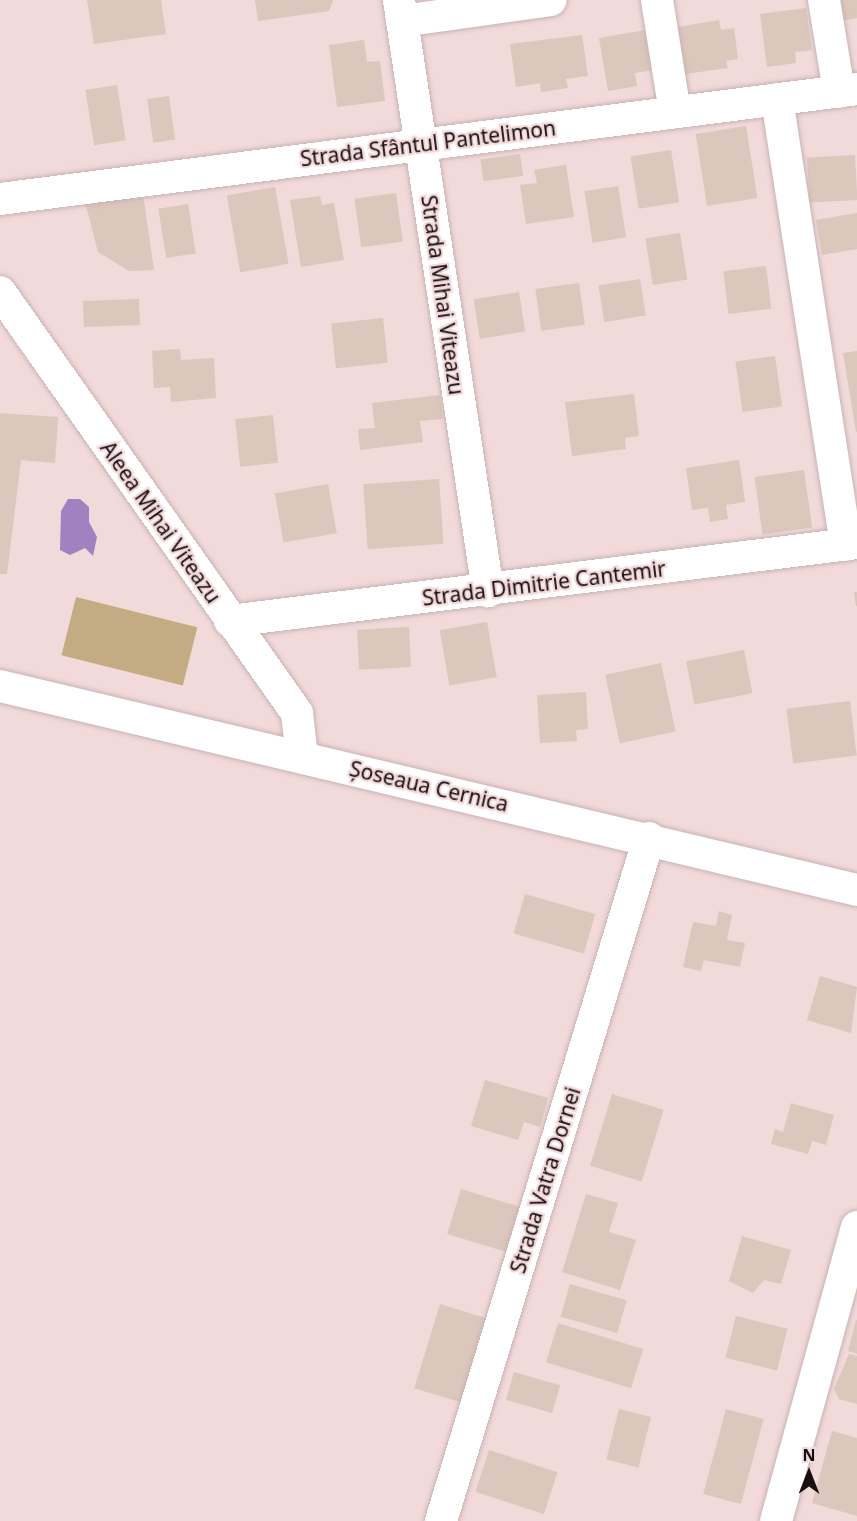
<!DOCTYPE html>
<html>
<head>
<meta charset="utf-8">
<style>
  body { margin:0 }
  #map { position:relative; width:857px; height:1521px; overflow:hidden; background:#f2d9da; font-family:"Noto Sans",sans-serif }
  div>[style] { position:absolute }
  .green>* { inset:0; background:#c3ac83; transform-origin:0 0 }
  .water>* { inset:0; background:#a380bf }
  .building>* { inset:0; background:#dbc7bc; transform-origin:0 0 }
  .roads { filter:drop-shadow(0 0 2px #c9b2b3) drop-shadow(0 0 2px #c9b2b3) }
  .minor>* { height:32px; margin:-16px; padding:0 16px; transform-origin:16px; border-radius:16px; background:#fff }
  span { translate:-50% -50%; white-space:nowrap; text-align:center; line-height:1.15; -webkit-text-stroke:4.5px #f2d9da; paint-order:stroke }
  .street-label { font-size:21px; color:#160e0f }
  .north { position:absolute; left:779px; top:1443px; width:60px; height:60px; -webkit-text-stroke:4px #f2d9da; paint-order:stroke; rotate:0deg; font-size:16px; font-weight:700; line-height:24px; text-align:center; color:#160e0f }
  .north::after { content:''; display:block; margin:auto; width:21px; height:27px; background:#160e0f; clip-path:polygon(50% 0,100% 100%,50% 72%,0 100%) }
</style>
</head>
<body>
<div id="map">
  <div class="green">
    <i style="left:76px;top:597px;width:125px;height:60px;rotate:14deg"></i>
  </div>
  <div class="water">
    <i style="clip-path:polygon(68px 499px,80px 499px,89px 507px,89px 522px,97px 537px,93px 556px,85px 548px,70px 555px,60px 550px,61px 511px)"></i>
  </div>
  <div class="building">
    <i style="clip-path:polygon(87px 0,161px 0,166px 34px,94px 44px)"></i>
    <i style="clip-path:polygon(255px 0,333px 0,329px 11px,258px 21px)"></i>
    <i style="clip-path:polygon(838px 0,857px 0,857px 18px,842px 21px)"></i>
    <i style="clip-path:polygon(806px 8px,812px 50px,795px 52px,796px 63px,767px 67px,760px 14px)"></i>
    <i style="clip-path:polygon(719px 20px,721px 30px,734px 28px,738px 59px,726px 61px,728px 68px,685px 74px,678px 27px)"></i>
    <i style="clip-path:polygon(645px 30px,652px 70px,635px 73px,637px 86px,608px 91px,599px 38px)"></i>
    <i style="clip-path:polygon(582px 35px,588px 76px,566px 79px,568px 88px,541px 92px,540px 83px,516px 87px,510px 44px)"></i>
    <i style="clip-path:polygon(364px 40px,367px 62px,380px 61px,385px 101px,337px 107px,329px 45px)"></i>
    <i style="left:117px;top:85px;width:56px;height:32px;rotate:81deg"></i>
    <i style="left:169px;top:96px;width:44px;height:22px;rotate:82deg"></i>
    <i style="left:746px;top:126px;width:73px;height:51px;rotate:81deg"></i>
    <i style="left:671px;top:150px;width:53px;height:41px;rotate:81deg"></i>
    <i style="left:520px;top:154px;width:22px;height:40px;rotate:82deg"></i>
    <i style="left:855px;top:155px;width:45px;height:48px;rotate:87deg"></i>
    <i style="clip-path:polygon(566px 165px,574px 217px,526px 224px,520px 185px,537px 183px,534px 170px)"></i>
    <i style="left:618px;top:186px;width:52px;height:34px;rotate:81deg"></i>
    <i style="left:275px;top:187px;width:78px;height:49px;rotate:80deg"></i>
    <i style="left:396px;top:193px;width:49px;height:42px;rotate:82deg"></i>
    <i style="clip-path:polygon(143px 194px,154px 270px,129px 271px,98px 252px,85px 202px)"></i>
    <i style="clip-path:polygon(320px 196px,322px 205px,334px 203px,344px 260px,301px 267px,290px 200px)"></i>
    <i style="left:188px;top:204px;width:50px;height:30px;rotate:81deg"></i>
    <i style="clip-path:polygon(857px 213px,857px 249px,822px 255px,816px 220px)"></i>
    <i style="left:680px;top:233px;width:47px;height:35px;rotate:81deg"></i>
    <i style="left:766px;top:266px;width:43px;height:43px;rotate:83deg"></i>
    <i style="left:640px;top:279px;width:37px;height:42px;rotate:81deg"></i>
    <i style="left:579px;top:283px;width:42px;height:44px;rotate:82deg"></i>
    <i style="left:519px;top:292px;width:40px;height:46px;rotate:81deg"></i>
    <i style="left:139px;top:299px;width:26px;height:56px;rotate:88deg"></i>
    <i style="left:383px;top:318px;width:45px;height:52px;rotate:84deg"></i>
    <i style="clip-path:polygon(180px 349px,181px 360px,214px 358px,216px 398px,171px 402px,170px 387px,154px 388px,152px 351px)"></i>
    <i style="clip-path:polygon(857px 351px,857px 432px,856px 432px,843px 353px)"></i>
    <i style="left:775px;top:356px;width:51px;height:40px;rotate:82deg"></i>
    <i style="clip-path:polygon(634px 394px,639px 436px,625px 438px,626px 449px,572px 456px,565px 402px)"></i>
    <i style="clip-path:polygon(440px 395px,443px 419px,420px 421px,423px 442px,360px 450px,358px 429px,375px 428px,372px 403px)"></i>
    <i style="clip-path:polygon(0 413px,58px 417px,55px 463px,21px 460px,7px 574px,0 574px)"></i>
    <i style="left:273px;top:415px;width:48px;height:38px;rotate:84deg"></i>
    <i style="clip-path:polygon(739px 460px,745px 502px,726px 505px,728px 519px,710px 522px,708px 508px,692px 510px,686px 468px)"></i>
    <i style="left:804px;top:470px;width:58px;height:50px;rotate:82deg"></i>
    <i style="left:439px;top:479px;width:65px;height:76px;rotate:86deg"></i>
    <i style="left:328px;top:484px;width:50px;height:54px;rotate:80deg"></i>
    <i style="clip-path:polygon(854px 592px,857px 592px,857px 606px,856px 606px)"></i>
    <i style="left:487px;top:622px;width:56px;height:48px;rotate:80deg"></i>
    <i style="left:409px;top:627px;width:40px;height:52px;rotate:87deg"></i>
    <i style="left:744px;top:650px;width:44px;height:59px;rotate:79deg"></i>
    <i style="left:661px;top:663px;width:70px;height:57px;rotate:78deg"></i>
    <i style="clip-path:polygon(586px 692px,588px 729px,576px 730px,577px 741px,540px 743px,537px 695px)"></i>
    <i style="left:850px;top:701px;width:55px;height:64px;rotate:83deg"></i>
    <i style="left:525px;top:894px;width:73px;height:41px;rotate:16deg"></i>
    <i style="clip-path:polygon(719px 911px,732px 915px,727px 940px,745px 943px,740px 967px,704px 960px,701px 971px,683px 967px,693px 922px,716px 926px)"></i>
    <i style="clip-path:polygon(820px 976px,857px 987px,851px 1033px,807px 1020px)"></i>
    <i style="clip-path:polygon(485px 1080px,548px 1098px,540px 1127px,524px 1122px,518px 1140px,471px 1126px)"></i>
    <i style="left:612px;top:1094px;width:54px;height:75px;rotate:17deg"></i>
    <i style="clip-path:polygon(791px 1103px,834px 1115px,826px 1145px,812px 1141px,808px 1154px,771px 1144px,775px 1129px,783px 1132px)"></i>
    <i style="left:461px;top:1189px;width:61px;height:47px;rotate:17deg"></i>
    <i style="clip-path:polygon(586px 1194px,618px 1203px,609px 1232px,636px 1240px,620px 1290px,562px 1272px)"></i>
    <i style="clip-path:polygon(742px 1236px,791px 1250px,781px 1284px,764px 1280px,753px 1293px,729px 1281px)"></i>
    <i style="left:570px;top:1284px;width:59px;height:34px;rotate:16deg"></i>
    <i style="left:440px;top:1304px;width:51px;height:88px;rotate:17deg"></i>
    <i style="left:736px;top:1316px;width:53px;height:43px;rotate:14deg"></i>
    <i style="clip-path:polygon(856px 1320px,857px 1320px,857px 1354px,848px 1351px)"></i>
    <i style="left:558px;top:1323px;width:89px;height:41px;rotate:17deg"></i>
    <i style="clip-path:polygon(849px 1354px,857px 1356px,857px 1404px,839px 1399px,834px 1389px)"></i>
    <i style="left:514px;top:1372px;width:48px;height:29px;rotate:16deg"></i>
    <i style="left:619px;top:1409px;width:33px;height:52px;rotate:14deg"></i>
    <i style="left:726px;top:1409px;width:39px;height:88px;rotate:15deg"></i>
    <i style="clip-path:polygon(832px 1431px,857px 1438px,857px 1516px,812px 1503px)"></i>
    <i style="left:489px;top:1450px;width:72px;height:44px;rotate:18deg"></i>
  </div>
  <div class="roads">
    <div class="minor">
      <i style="left:399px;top:0;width:598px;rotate:81.44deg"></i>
      <i style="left:657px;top:0;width:113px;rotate:80.9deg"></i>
      <i style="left:824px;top:0;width:93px;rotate:80.7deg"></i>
      <i style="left:402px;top:21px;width:150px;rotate:-8deg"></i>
      <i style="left:777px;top:99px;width:451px;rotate:81.2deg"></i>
      <i style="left:0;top:199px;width:864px;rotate:-7.31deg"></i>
      <i style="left:0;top:292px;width:515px;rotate:54.8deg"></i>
      <i style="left:297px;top:713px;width:44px;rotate:83.5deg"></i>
      <i style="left:230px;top:621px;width:632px;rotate:-7.09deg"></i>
      <i style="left:0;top:686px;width:881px;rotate:13.39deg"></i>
      <i style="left:441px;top:1521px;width:714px;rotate:-73.06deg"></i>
      <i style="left:776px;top:1521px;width:305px;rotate:-74.6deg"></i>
    </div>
  </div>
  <div class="street-label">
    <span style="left:428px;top:143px;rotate:-7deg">Strada Sfântul Pantelimon</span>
    <span style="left:443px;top:295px;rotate:82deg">Strada Mihai Viteazu</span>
    <span style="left:161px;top:522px;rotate:55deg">Aleea Mihai Viteazu</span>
    <span style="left:544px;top:583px;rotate:-7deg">Strada Dimitrie Cantemir</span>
    <span style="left:429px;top:786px;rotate:13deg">Șoseaua Cernica</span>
    <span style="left:545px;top:1180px;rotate:-73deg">Strada Vatra Dornei</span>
  </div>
  <div class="north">N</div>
</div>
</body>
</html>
